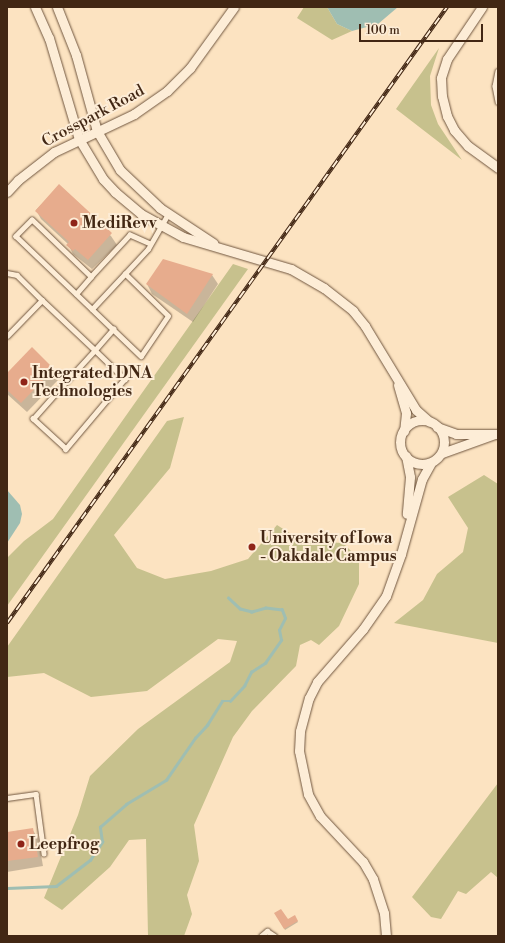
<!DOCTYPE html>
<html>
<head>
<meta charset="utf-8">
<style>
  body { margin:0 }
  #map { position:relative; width:505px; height:943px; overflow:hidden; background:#fce3c1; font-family:"Libre Bodoni",serif }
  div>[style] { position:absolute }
  .green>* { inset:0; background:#c7c18d }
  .water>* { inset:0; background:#9fbeb2 }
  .shadow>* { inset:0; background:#0003 }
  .stream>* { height:2.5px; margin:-1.25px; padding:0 1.25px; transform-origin:1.25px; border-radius:1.25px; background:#9fbeb2 }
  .building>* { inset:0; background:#e7ac8d }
  .roads { filter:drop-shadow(0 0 1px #70563f) drop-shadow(0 0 1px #70563f) }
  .lane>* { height:4.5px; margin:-2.25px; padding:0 2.25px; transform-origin:2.25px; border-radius:2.25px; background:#fdedd7 }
  .street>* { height:9px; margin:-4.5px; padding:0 4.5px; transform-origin:4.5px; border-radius:4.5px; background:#fdedd7 }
  .street>.ring { margin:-4.5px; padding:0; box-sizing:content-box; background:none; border:9px solid #fdedd7; border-radius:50% }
  .rail>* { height:4px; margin-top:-2px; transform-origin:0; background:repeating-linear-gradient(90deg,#fdedd7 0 8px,#422714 0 16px); box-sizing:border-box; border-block:1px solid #422714 }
  .dots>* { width:11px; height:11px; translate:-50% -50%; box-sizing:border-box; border:2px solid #fdedd7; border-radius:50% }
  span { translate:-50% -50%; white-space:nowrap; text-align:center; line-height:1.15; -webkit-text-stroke:4px #fdedd7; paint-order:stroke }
  .street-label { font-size:16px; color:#422714 }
  .poi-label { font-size:16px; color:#422714; font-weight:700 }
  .left { translate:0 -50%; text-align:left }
  .frame { position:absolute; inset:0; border:8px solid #422714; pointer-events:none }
  .scale { position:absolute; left:359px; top:24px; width:124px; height:18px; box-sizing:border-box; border:2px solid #422714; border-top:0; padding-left:5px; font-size:12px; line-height:14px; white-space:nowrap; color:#422714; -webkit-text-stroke:3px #fdedd7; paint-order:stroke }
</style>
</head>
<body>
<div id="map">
  <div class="green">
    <i style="clip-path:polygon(304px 7px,327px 7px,337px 24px,352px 31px,332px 40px,297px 18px)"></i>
    <i style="clip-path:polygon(439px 48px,430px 76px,431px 105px,438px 124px,462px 160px,396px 109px)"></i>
    <i style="clip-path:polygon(233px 264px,248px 269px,7px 606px,7px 558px,24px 541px,53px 519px)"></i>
    <i style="clip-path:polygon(184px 417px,170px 468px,114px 535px,137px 568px,165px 579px,211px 571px,248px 559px,277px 525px,302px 541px,343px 543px,359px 559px,359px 584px,339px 626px,319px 645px,311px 640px,300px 645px,296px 666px,252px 711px,233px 737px,194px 825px,199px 861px,187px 895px,192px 914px,184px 936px,148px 936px,146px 839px,129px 840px,110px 867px,62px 910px,44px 898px,78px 815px,90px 776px,138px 729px,230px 662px,237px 641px,218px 639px,147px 691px,91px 697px,44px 673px,7px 677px,7px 647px,167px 421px)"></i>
    <i style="clip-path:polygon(484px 475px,498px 484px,498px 643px,394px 623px,423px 600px,437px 574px,463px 552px,468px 528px,448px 497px)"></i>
    <i style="clip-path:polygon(498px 783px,498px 878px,491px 872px,466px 894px,458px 891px,441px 919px,431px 917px,412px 897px)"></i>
  </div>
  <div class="water">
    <i style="clip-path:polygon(327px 7px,398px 7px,378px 24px,352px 31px,337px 24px)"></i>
    <i style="clip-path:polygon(7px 490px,20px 505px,22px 514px,20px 523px,7px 543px)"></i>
  </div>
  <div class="shadow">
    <i style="clip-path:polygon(59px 186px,111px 236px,117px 245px,92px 269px,73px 254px,68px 244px,41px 219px,36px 210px)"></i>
    <i style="clip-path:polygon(212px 275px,218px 284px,193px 322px,152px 294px,147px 284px)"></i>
    <i style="clip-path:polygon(53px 369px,59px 379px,27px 412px,7px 394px,7px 375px)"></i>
    <i style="clip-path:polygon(32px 829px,38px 838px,43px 866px,7px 872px,7px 833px)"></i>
    <i style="clip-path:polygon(275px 913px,287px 921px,294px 916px,298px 922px,285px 930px)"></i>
  </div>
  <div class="stream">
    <i style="left:7px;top:888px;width:49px;rotate:-2.3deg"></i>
    <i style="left:56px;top:886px;width:43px;rotate:-37.4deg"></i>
    <i style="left:90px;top:860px;width:22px;rotate:-56deg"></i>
    <i style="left:102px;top:842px;width:15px;rotate:-98deg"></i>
    <i style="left:100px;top:827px;width:35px;rotate:-41deg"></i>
    <i style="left:126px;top:804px;width:47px;rotate:-31deg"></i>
    <i style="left:166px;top:780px;width:51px;rotate:-55.4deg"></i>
    <i style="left:195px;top:738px;width:18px;rotate:-47deg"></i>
    <i style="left:207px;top:725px;width:28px;rotate:-58deg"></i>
    <i style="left:222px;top:701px;width:8px"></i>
    <i style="left:230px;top:701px;width:21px;rotate:-47deg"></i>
    <i style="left:244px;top:686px;width:16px;rotate:-63deg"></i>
    <i style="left:251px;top:672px;width:17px;rotate:-33deg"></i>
    <i style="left:265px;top:663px;width:28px;rotate:-55deg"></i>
    <i style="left:281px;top:640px;width:10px;rotate:-101deg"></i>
    <i style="left:279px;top:630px;width:13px;rotate:-63deg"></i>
    <i style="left:285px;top:618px;width:9px;rotate:-111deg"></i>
    <i style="left:282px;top:610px;width:16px;rotate:-173deg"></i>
    <i style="left:266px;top:608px;width:15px;rotate:164deg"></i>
    <i style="left:252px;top:612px;width:12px;rotate:-166deg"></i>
    <i style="left:240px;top:609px;width:16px;rotate:-137deg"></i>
  </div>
  <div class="building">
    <i style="clip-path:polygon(59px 184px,112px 233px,88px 260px,75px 249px,73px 251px,66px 245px,69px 242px,35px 211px)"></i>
    <i style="clip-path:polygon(163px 259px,213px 274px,187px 314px,146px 284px)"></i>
    <i style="clip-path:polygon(32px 347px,54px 369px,21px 403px,7px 390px,7px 373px)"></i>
    <i style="clip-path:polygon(33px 828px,38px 857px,7px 861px,7px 832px)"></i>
    <i style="clip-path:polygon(281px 909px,288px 919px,295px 915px,298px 921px,284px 929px,274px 913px)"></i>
  </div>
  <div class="roads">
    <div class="lane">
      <i style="left:498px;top:71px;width:15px;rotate:101deg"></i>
      <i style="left:495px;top:86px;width:16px;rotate:79deg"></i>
      <i style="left:150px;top:244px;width:22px;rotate:-156deg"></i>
      <i style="left:130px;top:235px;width:57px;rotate:132.9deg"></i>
      <i style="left:91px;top:277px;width:82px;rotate:-136deg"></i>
      <i style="left:32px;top:220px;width:23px;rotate:135deg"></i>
      <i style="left:16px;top:236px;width:105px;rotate:43.8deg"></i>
      <i style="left:92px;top:309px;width:82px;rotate:-47deg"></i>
      <i style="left:148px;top:249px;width:40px;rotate:-60.3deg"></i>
      <i style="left:7px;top:273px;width:10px;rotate:11deg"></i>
      <i style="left:17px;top:275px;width:35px;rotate:45deg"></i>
      <i style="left:76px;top:294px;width:23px;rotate:-49deg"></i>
      <i style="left:92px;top:309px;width:68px;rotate:43.8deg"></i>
      <i style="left:141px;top:356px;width:48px;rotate:-56deg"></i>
      <i style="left:168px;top:316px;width:60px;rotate:-135.7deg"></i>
      <i style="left:7px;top:336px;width:50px;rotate:-45.8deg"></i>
      <i style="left:42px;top:300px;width:73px;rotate:43.3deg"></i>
      <i style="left:95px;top:350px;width:42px;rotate:44deg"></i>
      <i style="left:125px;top:379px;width:92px;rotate:130.1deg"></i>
      <i style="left:66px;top:449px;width:45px;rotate:-137.7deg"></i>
      <i style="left:33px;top:419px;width:45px;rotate:-48.6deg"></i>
      <i style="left:63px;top:385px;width:47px;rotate:-47.6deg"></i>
      <i style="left:95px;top:350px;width:28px;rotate:-49deg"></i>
      <i style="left:7px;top:798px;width:29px;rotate:-8deg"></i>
      <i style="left:36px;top:794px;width:60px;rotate:82.3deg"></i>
      <i style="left:261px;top:936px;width:8px;rotate:-40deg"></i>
      <i style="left:267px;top:931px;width:9px;rotate:32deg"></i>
    </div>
    <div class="street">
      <i style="left:35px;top:7px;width:34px;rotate:66deg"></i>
      <i style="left:49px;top:38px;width:105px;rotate:73.5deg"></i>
      <i style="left:79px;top:139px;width:47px;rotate:59deg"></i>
      <i style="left:103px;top:179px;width:18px;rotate:47deg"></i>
      <i style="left:115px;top:192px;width:34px;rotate:40deg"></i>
      <i style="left:141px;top:214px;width:48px;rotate:28.7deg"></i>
      <i style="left:183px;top:237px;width:113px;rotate:16.5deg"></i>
      <i style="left:291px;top:269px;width:38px;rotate:30deg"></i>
      <i style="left:324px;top:288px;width:37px;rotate:38deg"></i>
      <i style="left:353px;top:311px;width:19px;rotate:51deg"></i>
      <i style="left:365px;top:326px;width:98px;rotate:58.7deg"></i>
      <i style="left:416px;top:410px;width:18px;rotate:41deg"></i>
      <i style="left:57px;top:7px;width:52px;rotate:68.4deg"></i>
      <i style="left:76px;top:55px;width:79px;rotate:74.6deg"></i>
      <i style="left:97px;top:131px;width:45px;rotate:59.5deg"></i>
      <i style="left:120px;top:170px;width:55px;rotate:43.5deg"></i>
      <i style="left:160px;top:208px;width:64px;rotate:33.4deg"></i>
      <i style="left:482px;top:7px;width:63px;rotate:123.9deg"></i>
      <i style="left:447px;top:59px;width:20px;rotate:108deg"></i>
      <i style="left:441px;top:78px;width:18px;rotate:87deg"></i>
      <i style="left:442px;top:96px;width:21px;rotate:76deg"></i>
      <i style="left:447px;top:116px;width:16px;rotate:63deg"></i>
      <i style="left:454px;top:130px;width:21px;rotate:49deg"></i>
      <i style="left:468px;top:146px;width:37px;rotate:36deg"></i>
      <i style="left:7px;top:192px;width:16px;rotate:-47deg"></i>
      <i style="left:18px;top:180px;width:46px;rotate:-37.9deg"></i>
      <i style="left:54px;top:152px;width:89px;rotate:-25.4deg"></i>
      <i style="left:134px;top:114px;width:40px;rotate:-34.9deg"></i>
      <i style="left:167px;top:91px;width:33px;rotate:-45deg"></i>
      <i style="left:190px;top:68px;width:75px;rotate:-54.2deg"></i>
      <i style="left:398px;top:385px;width:29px;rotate:74deg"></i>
      <i style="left:406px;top:413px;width:18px;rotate:96deg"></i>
      <i class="ring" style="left:400px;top:420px;width:35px;height:35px"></i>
      <i style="left:437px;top:427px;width:20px;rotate:20deg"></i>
      <i style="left:456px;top:434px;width:42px"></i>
      <i style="left:442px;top:453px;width:56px;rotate:-19.7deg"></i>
      <i style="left:406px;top:456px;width:21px;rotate:79deg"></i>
      <i style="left:410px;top:477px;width:37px;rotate:95deg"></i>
      <i style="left:386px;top:936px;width:23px;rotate:-95deg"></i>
      <i style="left:384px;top:913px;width:36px;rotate:-108deg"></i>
      <i style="left:373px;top:879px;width:20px;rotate:-120deg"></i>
      <i style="left:363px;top:862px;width:63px;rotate:-133.1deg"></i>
      <i style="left:320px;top:816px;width:25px;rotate:-119deg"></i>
      <i style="left:308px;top:794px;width:44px;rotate:-101.8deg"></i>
      <i style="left:299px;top:751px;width:20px;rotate:-87deg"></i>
      <i style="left:300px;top:731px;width:34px;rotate:-75deg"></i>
      <i style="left:309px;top:698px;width:18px;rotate:-63deg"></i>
      <i style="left:317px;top:682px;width:70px;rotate:-49deg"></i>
      <i style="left:363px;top:629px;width:40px;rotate:-55.1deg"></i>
      <i style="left:386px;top:596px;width:45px;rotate:-70.3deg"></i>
      <i style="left:401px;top:554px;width:78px;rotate:-74.4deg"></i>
      <i style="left:422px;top:479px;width:18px;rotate:-61deg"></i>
    </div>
  </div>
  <div class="rail">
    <i style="left:7px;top:623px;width:757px;rotate:-54.46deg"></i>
  </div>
  <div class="dots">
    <i style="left:74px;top:223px;background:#8f2418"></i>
    <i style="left:24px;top:382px;background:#8f2418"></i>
    <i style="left:252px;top:547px;background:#8f2418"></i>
    <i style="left:21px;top:844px;background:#8f2418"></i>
  </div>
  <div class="street-label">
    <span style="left:93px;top:116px;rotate:-28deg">Crosspark Road</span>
  </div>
  <div class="poi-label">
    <span class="left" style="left:82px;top:223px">MediRevv</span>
    <span class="left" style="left:32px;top:382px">Integrated DNA<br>Technologies</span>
    <span class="left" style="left:260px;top:547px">University of Iowa<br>- Oakdale Campus</span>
    <span class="left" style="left:29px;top:844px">Leepfrog</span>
  </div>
  <div class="frame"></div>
  <div class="scale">100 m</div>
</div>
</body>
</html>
